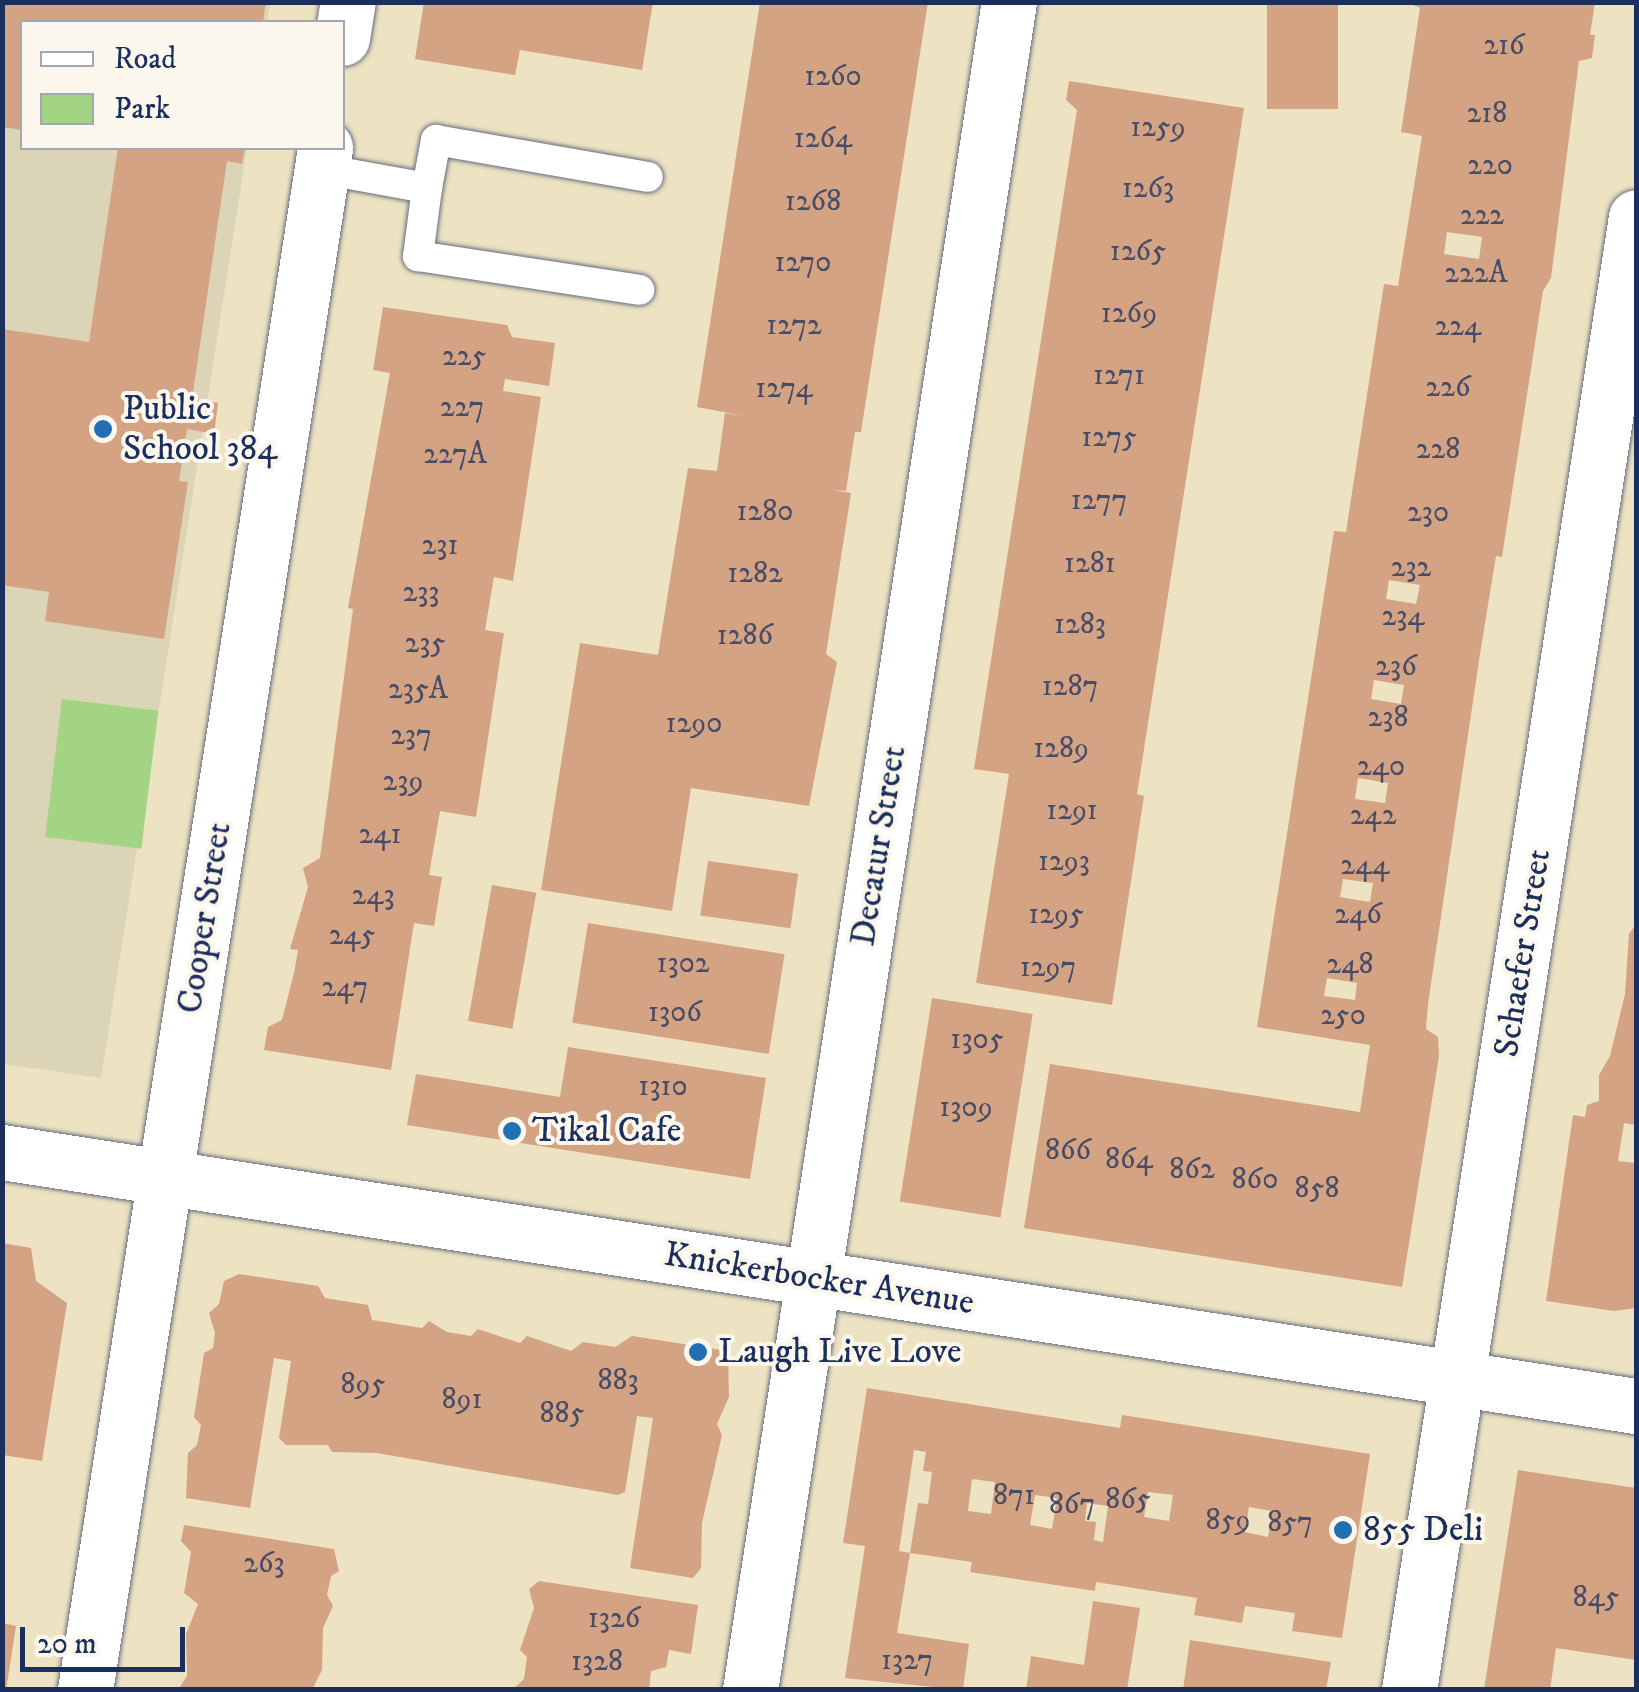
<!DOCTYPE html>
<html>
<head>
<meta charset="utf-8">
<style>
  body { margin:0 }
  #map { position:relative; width:1639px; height:1692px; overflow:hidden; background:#ede2c1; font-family:"IM FELL DW Pica",serif }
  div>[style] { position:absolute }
  .built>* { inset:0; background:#dcd4b6 }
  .green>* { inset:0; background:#a3d483; transform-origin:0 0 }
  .building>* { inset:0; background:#d4a383; transform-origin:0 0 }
  .roads { filter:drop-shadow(0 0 2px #646e81) drop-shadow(0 0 2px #646e81) }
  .lane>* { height:30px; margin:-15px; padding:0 15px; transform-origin:15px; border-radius:15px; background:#fff }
  .street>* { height:55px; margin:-27.5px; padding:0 27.5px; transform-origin:27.5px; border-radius:27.5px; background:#fff }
  .secondary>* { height:55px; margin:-27.5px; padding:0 27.5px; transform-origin:27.5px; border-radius:27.5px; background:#fff }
  .dots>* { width:28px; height:28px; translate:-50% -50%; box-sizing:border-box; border:5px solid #fbf7ec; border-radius:50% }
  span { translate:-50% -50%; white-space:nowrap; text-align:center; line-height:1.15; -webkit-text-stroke:8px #fbf7ec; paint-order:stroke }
  .number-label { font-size:30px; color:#494c67 }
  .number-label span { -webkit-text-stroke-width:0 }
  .poi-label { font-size:35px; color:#1b2f5e }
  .left { translate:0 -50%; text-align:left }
  .street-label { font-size:35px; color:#1b2f5e }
  .frame { position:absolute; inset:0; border:5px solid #1b2f5e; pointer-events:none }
  .legend { position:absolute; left:20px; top:20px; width:325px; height:130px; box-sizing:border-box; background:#fbf7ec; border:2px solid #a1a7b3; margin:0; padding:12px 18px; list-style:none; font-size:30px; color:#1b2f5e }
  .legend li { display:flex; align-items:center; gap:20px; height:50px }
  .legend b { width:50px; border:2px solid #a1a7b3 }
  .scale { position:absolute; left:20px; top:1627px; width:165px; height:45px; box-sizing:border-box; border:5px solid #1b2f5e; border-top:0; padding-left:12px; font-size:30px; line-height:35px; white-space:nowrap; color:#1b2f5e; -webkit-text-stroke:8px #fbf7ec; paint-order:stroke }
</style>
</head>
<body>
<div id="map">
  <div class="built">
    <i style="clip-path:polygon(3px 3px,270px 3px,267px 22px,22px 22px,22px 148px,247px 148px,101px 1078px,3px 1064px)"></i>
  </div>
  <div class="green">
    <i style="left:62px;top:699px;width:97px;height:139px;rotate:7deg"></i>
  </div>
  <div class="building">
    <i style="clip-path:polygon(2px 2px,266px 2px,263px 22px,22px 22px,22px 130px,2px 127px)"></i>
    <i style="clip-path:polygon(424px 2px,653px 2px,642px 70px,520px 50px,515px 75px,415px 59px)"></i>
    <i style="clip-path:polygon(760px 2px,928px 2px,861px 432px,855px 432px,846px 491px,832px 490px,851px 493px,826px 654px,837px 662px,809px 806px,691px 788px,672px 911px,541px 890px,580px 643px,658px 655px,688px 468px,717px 471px,725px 413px,745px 416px,697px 407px)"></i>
    <i style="left:1267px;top:2px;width:71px;height:107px"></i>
    <i style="clip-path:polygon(evenodd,1407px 2px,1595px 2px,1590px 35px,1595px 35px,1592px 58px,1579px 61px,1551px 278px,1543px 291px,1502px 557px,1496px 556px,1480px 654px,1428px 1004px,1426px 1029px,1438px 1037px,1439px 1056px,1402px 1287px,1024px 1228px,1050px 1064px,1360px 1112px,1370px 1045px,1257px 1027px,1334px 531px,1346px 532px,1384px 284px,1398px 286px,1422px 136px,1401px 132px,1420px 8px,1407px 2px,1447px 232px,1482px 237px,1479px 259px,1444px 254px,1447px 232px,1407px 2px,1389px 580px,1420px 585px,1416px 604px,1386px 599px,1389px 580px,1407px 2px,1374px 680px,1404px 685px,1401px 704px,1371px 699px,1374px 680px,1407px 2px,1358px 778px,1388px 783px,1385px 803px,1355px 799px,1358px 778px,1407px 2px,1343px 879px,1373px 883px,1370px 902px,1340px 897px,1343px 879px,1407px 2px,1327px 978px,1357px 983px,1355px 1000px,1324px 996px,1327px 978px)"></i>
    <i style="clip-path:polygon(1069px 81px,1244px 108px,1137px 794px,1144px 796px,1112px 1005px,976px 983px,1009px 774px,974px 769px,1077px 110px,1066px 100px)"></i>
    <i style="clip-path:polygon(118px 148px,245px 148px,242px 164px,227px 161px,192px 399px,218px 403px,214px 434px,187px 429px,179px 481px,188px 482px,164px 639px,45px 621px,49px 592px,2px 585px,2px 329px,89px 342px)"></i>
    <i style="clip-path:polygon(383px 307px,507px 325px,512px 337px,555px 343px,549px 386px,505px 379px,503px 391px,541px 397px,513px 581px,494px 577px,485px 630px,504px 633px,476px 817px,440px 811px,429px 875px,442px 877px,434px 926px,414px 923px,391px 1070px,264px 1050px,268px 1027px,282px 1020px,294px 973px,298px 950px,290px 949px,308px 887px,303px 868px,320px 858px,353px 609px,348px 608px,390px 373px,373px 370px)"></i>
    <i style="left:708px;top:861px;width:91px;height:55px;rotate:8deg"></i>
    <i style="left:492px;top:885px;width:45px;height:138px;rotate:10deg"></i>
    <i style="left:588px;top:923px;width:199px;height:101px;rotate:9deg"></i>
    <i style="clip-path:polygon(1636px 924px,1636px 1125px,1624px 1123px,1618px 1161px,1636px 1163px,1636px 1308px,1614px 1311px,1546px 1301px,1573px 1115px,1585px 1117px,1587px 1105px,1599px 1101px,1599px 1075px,1610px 1056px,1625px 994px,1629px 934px)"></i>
    <i style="left:932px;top:998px;width:102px;height:206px;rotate:9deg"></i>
    <i style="clip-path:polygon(568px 1047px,766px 1078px,750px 1179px,407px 1125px,416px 1074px,560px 1097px)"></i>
    <i style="clip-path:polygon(2px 1243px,31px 1248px,36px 1281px,67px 1303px,42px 1461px,2px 1455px)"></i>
    <i style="clip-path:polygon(239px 1274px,318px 1286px,325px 1298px,368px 1305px,372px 1320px,422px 1328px,429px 1321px,447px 1332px,471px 1336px,478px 1329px,520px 1343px,527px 1336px,571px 1351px,583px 1342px,615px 1347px,632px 1336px,728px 1351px,729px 1397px,717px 1424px,722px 1435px,702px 1523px,701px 1568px,693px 1578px,630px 1568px,653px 1418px,637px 1416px,625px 1492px,618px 1495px,377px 1453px,332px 1452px,328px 1445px,286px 1445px,279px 1438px,291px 1361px,274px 1358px,250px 1508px,186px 1498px,188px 1453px,197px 1445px,201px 1425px,194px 1417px,204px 1353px,213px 1348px,215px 1333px,209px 1313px,219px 1304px,224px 1281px)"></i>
    <i style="clip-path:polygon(evenodd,867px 1388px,1120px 1428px,1122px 1415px,1370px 1454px,1342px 1638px,1292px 1631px,1295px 1613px,1245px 1606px,1242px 1623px,1194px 1615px,1197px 1598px,1096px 1582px,1095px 1591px,970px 1572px,972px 1562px,910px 1553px,918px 1503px,928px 1504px,932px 1472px,923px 1471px,926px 1452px,914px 1450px,899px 1551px,910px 1553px,897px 1633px,969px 1644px,963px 1690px,845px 1678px,865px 1546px,843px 1543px,867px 1388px,972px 1479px,995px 1482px,991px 1514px,968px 1511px,972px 1479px,867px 1388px,1148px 1492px,1173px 1495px,1169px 1521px,1144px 1517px,1148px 1492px,867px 1388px,1035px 1495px,1057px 1498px,1052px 1529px,1030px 1525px,1035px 1495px,867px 1388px,1087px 1503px,1108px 1506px,1103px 1542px,1094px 1540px,1096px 1522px,1085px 1521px,1087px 1503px,867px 1388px,1249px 1507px,1272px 1511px,1268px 1537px,1245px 1532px,1249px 1507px)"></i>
    <i style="clip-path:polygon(1518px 1470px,1636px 1488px,1636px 1660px,1556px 1648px,1550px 1690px,1484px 1690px)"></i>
    <i style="clip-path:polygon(184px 1525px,334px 1549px,339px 1571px,331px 1576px,327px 1595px,333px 1606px,323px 1628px,322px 1670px,312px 1690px,178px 1690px,187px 1676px,186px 1634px,198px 1604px,184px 1593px,191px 1552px,181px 1541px)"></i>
    <i style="clip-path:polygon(539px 1581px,698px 1605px,691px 1654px,669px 1650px,666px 1667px,651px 1671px,649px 1690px,512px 1690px,524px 1679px,527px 1657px,520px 1650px,534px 1608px,529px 1589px)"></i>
    <i style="clip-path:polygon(1093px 1601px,1140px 1608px,1127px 1690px,1026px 1690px,1031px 1656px,1084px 1665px)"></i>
    <i style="clip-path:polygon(2px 1623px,16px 1626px,6px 1690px,2px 1690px)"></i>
    <i style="clip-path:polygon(1190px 1640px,1331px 1662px,1326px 1690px,1183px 1690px)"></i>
  </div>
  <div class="roads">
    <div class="lane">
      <i style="left:322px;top:169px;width:107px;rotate:10.3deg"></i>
      <i style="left:427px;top:188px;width:69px;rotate:97.5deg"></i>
      <i style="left:418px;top:256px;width:224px;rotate:8.7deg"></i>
      <i style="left:427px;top:188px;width:49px;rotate:-79.4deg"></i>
      <i style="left:436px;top:140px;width:215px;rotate:9.9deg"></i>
    </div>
    <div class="street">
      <i style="left:2px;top:1152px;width:1654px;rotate:8.84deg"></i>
      <i style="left:750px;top:1690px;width:1708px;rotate:-81.28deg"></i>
      <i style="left:1409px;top:1690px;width:1490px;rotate:-81.24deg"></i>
    </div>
    <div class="secondary">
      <i style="left:342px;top:38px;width:36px;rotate:-81deg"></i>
      <i style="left:85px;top:1690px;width:1561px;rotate:-81.15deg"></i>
    </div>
  </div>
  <div class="dots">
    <i style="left:103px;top:429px;background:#1f6fb2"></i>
    <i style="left:512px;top:1131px;background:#1f6fb2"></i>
    <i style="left:698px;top:1352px;background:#1f6fb2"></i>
    <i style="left:1343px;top:1530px;background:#1f6fb2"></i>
  </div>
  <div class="number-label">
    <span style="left:1504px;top:46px">216</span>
    <span style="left:833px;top:77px">1260</span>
    <span style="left:1487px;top:114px">218</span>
    <span style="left:1158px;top:128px">1259</span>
    <span style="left:823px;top:139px">1264</span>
    <span style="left:1490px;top:166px">220</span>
    <span style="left:1148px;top:189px">1263</span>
    <span style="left:813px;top:202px">1268</span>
    <span style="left:1482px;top:216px">222</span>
    <span style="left:1138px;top:252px">1265</span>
    <span style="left:803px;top:263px">1270</span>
    <span style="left:1476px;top:274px">222A</span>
    <span style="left:1129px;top:314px">1269</span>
    <span style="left:794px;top:326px">1272</span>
    <span style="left:1458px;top:327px">224</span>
    <span style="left:464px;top:357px">225</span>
    <span style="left:1119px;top:376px">1271</span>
    <span style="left:1448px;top:388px">226</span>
    <span style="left:784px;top:389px">1274</span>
    <span style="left:462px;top:408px">227</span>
    <span style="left:1109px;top:438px">1275</span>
    <span style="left:1438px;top:450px">228</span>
    <span style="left:455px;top:455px">227A</span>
    <span style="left:1099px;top:501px">1277</span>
    <span style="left:765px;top:512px">1280</span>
    <span style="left:1428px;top:513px">230</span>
    <span style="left:440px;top:546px">231</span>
    <span style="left:1090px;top:564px">1281</span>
    <span style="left:1411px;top:568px">232</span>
    <span style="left:755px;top:574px">1282</span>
    <span style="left:421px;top:593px">233</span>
    <span style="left:1403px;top:617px">234</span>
    <span style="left:1080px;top:625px">1283</span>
    <span style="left:745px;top:636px">1286</span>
    <span style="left:425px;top:644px">235</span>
    <span style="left:1396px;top:667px">236</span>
    <span style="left:1070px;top:687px">1287</span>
    <span style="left:418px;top:690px">235A</span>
    <span style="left:1388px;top:718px">238</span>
    <span style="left:694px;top:724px">1290</span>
    <span style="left:411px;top:736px">237</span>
    <span style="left:1061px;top:749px">1289</span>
    <span style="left:1381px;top:767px">240</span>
    <span style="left:403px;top:782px">239</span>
    <span style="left:1072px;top:811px">1291</span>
    <span style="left:1373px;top:816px">242</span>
    <span style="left:380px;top:835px">241</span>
    <span style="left:1064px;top:862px">1293</span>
    <span style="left:1365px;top:866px">244</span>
    <span style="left:373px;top:896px">243</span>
    <span style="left:1056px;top:915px">1295</span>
    <span style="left:1358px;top:915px">246</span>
    <span style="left:352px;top:936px">245</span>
    <span style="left:683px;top:964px">1302</span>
    <span style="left:1350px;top:965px">248</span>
    <span style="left:1048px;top:968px">1297</span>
    <span style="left:345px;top:988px">247</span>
    <span style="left:675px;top:1013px">1306</span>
    <span style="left:1343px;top:1016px">250</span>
    <span style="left:977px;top:1040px">1305</span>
    <span style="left:663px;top:1087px">1310</span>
    <span style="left:966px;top:1108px">1309</span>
    <span style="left:1068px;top:1151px">866</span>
    <span style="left:1129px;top:1160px">864</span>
    <span style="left:1192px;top:1170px">862</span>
    <span style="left:1255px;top:1180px">860</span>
    <span style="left:1317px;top:1189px">858</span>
    <span style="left:618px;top:1381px">883</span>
    <span style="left:363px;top:1385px">895</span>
    <span style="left:462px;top:1400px">891</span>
    <span style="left:562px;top:1414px">885</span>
    <span style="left:1014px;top:1496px">871</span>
    <span style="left:1128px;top:1500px">865</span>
    <span style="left:1072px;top:1505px">867</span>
    <span style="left:1228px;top:1521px">859</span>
    <span style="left:1290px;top:1523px">857</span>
    <span style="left:264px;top:1564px">263</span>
    <span style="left:1596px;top:1598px">845</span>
    <span style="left:614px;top:1619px">1326</span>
    <span style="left:907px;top:1661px">1327</span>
    <span style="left:597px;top:1662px">1328</span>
  </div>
  <div class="poi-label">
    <span class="left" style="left:123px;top:429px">Public<br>School 384</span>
    <span class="left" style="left:532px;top:1131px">Tikal Cafe</span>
    <span class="left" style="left:718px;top:1352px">Laugh Live Love</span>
    <span class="left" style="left:1363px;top:1530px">855 Deli</span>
  </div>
  <div class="street-label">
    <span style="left:879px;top:846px;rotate:-81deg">Decatur Street</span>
    <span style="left:205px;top:918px;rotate:-81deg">Cooper Street</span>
    <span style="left:1523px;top:953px;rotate:-81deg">Schaefer Street</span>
    <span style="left:819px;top:1279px;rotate:9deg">Knickerbocker Avenue</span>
  </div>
  <div class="frame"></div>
  <ul class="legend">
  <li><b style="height:12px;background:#fff"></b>Road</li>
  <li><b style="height:28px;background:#a3d483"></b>Park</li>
  </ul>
  <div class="scale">20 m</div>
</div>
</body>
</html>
